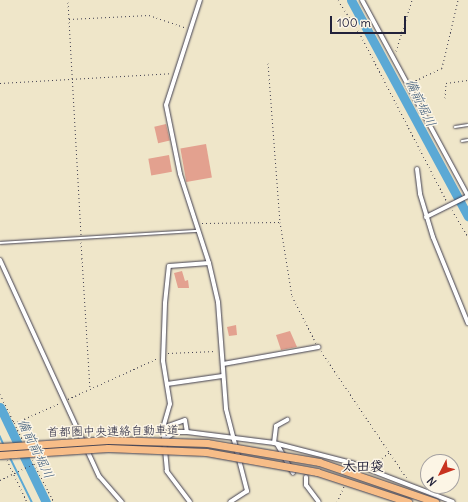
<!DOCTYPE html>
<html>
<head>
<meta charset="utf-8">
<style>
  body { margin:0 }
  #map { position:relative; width:468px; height:502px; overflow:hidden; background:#efe6c9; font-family:Delius,"Klee One",sans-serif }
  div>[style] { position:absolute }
  .stream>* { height:1.5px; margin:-0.75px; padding:0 0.75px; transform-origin:0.75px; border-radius:0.75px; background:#5ba9d5 }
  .river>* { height:9px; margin:-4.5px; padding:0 4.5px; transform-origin:4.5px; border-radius:4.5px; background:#5ba9d5 }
  .building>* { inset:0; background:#e3a18f; transform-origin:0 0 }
  .path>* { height:1px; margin-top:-0.5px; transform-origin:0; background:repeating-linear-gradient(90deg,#413f50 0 1px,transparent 0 4px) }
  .roads { filter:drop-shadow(0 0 1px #413f50) drop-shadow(0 0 1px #413f50) }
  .lane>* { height:2px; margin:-1px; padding:0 1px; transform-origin:1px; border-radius:1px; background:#fff }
  .street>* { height:4px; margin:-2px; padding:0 2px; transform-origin:2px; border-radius:2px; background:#fff }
  .bridges { filter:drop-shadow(0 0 1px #413f50) drop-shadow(0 0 1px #413f50) }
  .highway-bridge>* { height:7px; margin:-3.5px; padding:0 3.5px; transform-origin:3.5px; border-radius:3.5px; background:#f7bd88 }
  span { translate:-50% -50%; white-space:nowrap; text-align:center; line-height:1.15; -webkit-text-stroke:3px #fcf5e5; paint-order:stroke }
  .street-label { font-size:12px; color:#22223b }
  .water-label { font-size:13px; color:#395879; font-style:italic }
  .quarter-label { font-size:14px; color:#22223b; font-weight:700 }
  .north { position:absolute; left:420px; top:454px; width:40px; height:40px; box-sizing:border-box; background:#fcf5e5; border:1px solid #a5a1a1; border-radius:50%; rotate:228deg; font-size:11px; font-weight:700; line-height:16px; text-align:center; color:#22223b }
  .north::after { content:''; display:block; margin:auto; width:14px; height:18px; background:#c8321e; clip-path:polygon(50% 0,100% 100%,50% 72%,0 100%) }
  .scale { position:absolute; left:330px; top:16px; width:76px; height:18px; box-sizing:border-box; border:2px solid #22223b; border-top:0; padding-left:5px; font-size:12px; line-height:14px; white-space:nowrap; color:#22223b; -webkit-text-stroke:3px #fcf5e5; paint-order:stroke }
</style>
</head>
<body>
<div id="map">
  <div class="stream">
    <i style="left:0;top:436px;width:10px;rotate:66deg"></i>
    <i style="left:10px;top:457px;width:50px;rotate:63.9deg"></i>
  </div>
  <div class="river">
    <i style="left:351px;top:0;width:246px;rotate:61.6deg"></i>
    <i style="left:0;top:407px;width:106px;rotate:64.2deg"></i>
  </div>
  <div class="building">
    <i style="left:166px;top:124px;width:17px;height:12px;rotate:77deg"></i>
    <i style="left:206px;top:144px;width:34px;height:26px;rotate:80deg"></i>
    <i style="left:169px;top:155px;width:17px;height:21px;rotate:80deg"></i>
    <i style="clip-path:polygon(182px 271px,185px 281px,188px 280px,189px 288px,178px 288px,174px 273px)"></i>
    <i style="clip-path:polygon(236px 325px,237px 335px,229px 336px,227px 327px)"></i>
    <i style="clip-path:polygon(290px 331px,297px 347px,281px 350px,276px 335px)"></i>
  </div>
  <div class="path">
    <i style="left:338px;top:0;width:38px;rotate:57deg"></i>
    <i style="left:359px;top:32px;width:191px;rotate:62.6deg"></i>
    <i style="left:68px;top:2px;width:233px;rotate:86.8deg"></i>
    <i style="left:69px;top:19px;width:80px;rotate:-2.9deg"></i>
    <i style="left:149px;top:15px;width:40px;rotate:18.9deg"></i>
    <i style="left:396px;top:51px;width:53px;rotate:-72.6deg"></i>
    <i style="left:268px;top:63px;width:159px;rotate:85.7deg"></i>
    <i style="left:280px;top:222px;width:75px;rotate:80.8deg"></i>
    <i style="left:292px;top:296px;width:53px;rotate:62.9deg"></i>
    <i style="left:412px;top:82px;width:33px;rotate:-25deg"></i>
    <i style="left:442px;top:68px;width:70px;rotate:-76.8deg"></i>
    <i style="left:0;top:83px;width:171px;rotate:-3.3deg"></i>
    <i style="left:445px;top:98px;width:15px;rotate:-86deg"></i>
    <i style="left:446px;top:83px;width:22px;rotate:-8deg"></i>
    <i style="left:452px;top:210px;width:31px;rotate:59deg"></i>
    <i style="left:202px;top:223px;width:78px;rotate:-0.7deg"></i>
    <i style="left:81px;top:242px;width:147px;rotate:86.5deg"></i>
    <i style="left:321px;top:351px;width:156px;rotate:56deg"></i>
    <i style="left:168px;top:353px;width:48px;rotate:-2.4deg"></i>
    <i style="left:0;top:394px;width:50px;rotate:63.9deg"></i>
    <i style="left:68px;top:399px;width:99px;rotate:-24.5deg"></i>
    <i style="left:13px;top:421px;width:4px;rotate:14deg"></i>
    <i style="left:17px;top:422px;width:47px;rotate:-23.8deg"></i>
    <i style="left:7px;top:460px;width:47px;rotate:64.5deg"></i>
    <i style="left:32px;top:460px;width:47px;rotate:62.4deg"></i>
    <i style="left:372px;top:465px;width:22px;rotate:-36deg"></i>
    <i style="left:0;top:480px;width:48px;rotate:-26deg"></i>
    <i style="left:337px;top:502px;width:17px;rotate:-66deg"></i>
  </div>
  <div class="roads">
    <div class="lane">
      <i style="left:455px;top:127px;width:13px;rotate:-9deg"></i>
      <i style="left:462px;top:141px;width:6px;rotate:-9deg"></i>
      <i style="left:0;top:243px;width:198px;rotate:-3.5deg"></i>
    </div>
    <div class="street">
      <i style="left:200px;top:0;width:110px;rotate:107.9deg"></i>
      <i style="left:166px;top:105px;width:70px;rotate:78.5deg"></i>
      <i style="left:180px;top:174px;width:94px;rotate:72deg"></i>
      <i style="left:209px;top:263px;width:40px;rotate:77deg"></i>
      <i style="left:218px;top:302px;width:107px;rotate:85.7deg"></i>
      <i style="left:226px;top:409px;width:85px;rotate:75.6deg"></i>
      <i style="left:247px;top:491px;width:20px;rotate:147deg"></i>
      <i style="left:362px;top:0;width:223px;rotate:61.6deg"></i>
      <i style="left:417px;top:169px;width:25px;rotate:83deg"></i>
      <i style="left:420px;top:194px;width:45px;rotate:73.2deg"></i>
      <i style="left:433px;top:237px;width:93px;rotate:67.9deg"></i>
      <i style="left:426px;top:217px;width:47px;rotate:-26.6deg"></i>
      <i style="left:0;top:260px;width:238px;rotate:65.4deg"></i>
      <i style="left:99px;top:476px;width:35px;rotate:49deg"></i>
      <i style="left:223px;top:364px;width:97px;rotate:-10.1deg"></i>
      <i style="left:167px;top:384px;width:56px;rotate:-8.3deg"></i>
      <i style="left:163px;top:428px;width:23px;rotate:-20deg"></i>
      <i style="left:185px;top:420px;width:12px;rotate:81deg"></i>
      <i style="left:187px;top:432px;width:12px;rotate:180deg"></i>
      <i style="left:175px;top:432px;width:14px;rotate:144deg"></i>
      <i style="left:187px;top:432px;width:88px;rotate:7.2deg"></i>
      <i style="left:274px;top:443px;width:81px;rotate:14.4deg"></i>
      <i style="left:352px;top:463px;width:108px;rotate:21.1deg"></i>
      <i style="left:274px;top:443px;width:17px;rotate:-83deg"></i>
      <i style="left:276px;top:426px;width:13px;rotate:-29deg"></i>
      <i style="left:277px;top:444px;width:33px;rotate:61deg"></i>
      <i style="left:306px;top:477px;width:8px;rotate:90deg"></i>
      <i style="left:306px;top:485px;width:21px;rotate:53deg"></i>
      <i style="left:190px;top:502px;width:39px;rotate:-127deg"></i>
      <i style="left:167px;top:471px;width:43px;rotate:-95.3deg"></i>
      <i style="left:163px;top:428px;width:25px;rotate:-74deg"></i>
      <i style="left:170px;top:404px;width:44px;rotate:-99.2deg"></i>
      <i style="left:163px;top:361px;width:58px;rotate:-88deg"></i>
      <i style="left:165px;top:303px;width:37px;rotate:-84deg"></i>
      <i style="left:169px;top:266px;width:40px;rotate:-4.3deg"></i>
    </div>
  </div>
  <div class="bridges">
    <div class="highway-bridge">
      <i style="left:0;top:447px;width:108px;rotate:-3.7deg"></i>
      <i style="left:108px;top:440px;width:99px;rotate:1.7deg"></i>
      <i style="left:207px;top:443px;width:114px;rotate:9.6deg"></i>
      <i style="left:319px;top:462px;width:123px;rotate:19deg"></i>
      <i style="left:0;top:455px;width:108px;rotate:-3.7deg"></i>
      <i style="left:108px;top:448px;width:98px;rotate:2.3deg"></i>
      <i style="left:206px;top:452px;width:113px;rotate:10.2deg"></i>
      <i style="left:317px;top:472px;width:96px;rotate:18.2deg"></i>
    </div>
  </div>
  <div class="street-label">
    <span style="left:113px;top:431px;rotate:-1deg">首都圏中央連絡自動車道</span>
  </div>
  <div class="water-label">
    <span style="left:420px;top:103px;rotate:64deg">備前堀川</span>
    <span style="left:35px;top:449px;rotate:64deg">備前前堀川</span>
  </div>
  <div class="quarter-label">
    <span style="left:363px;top:466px">太田袋</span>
  </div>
  <div class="north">N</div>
  <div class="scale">100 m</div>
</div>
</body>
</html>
